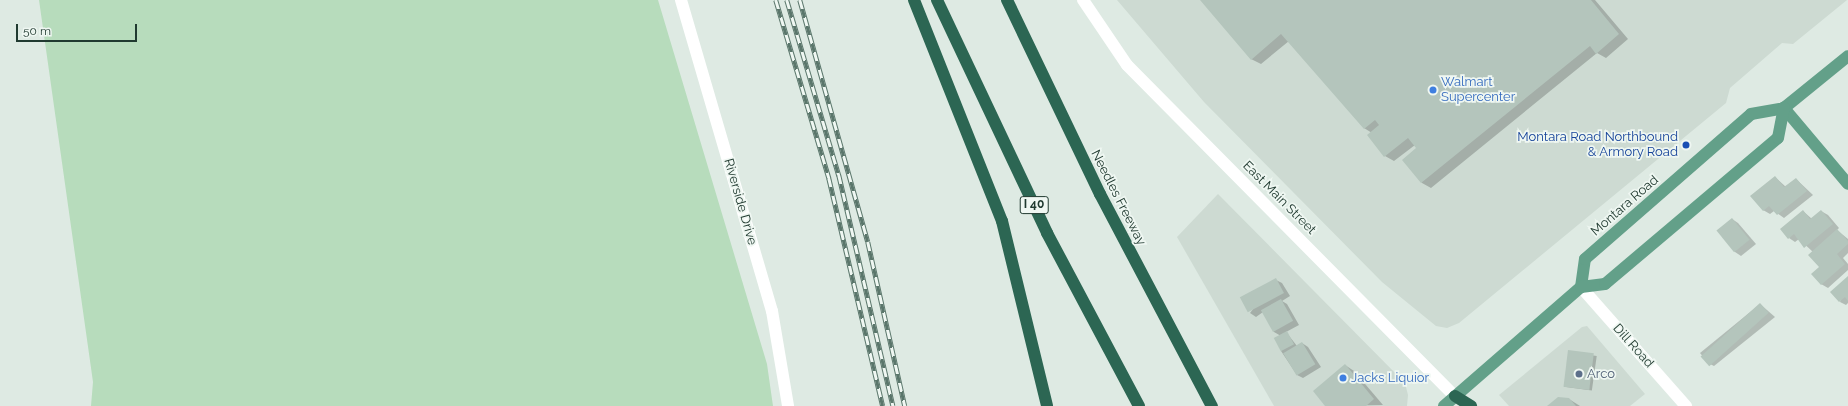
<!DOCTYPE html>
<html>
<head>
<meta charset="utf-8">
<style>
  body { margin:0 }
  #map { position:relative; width:1848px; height:406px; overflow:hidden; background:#deeae3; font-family:Raleway,sans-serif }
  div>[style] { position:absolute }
  .built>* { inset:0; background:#cddad2 }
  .green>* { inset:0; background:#b7dcbc }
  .shadow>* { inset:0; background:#0003; transform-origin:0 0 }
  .building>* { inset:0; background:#b4c5bc; transform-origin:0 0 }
  .minor>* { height:12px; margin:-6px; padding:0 6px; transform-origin:6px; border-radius:6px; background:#fff }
  .major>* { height:12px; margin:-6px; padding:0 6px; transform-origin:6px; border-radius:6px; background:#63a089 }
  .highway>* { height:12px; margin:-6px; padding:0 6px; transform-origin:6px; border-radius:6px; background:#2c6653 }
  .rail>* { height:4.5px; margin-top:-2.25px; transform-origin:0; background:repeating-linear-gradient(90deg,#eff7f2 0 9px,#5a766b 0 18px); box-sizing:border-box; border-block:1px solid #5a766b }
  .dots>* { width:11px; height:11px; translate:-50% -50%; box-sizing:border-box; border:2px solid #eff7f2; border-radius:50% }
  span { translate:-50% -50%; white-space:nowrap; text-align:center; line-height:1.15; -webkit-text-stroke:3.5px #eff7f2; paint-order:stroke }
  .shield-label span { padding:1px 3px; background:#eff7f2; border:1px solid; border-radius:3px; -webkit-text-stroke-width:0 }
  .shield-label { font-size:12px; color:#203a30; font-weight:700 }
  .shop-label { font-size:13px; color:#366cbe }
  .left { translate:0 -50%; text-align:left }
  .transit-label { font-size:13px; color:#164399 }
  .right { translate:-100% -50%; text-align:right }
  .street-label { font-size:13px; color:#203a30 }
  .service-label { font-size:13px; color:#4e5e75 }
  .scale { position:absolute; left:16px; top:24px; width:121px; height:18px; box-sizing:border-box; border:2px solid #203a30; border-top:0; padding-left:5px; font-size:12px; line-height:14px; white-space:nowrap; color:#203a30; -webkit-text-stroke:3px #eff7f2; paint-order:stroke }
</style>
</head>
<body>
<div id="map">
  <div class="built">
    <i style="clip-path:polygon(1117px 0,1847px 0,1793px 44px,1782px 43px,1730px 88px,1726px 103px,1459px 323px,1447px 328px,1436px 326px,1382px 282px,1204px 102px)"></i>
    <i style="clip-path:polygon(1218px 194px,1405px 383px,1408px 395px,1407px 406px,1274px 406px,1177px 237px)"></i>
    <i style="clip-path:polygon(1587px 326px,1645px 394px,1630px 406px,1509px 406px,1499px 395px,1582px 327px)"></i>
  </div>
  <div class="green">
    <i style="clip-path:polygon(39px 0,658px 0,767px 364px,773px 406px,91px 406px,93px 382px)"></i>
  </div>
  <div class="shadow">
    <i style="clip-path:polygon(1202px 0,1595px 0,1628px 39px,1606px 58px,1597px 53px,1431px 188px,1422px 183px,1403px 160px,1417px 148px,1415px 145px,1394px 161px,1385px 156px,1372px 133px,1364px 128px,1289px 41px,1261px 64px,1251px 59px)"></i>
    <i style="clip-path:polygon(1775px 177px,1786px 187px,1796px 179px,1813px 195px,1784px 218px,1774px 211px,1770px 214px,1763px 210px)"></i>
    <i style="clip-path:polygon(1803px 211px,1812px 219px,1821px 211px,1828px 215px,1839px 228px,1837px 230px,1848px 239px,1848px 253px,1843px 258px,1848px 264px,1848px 270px,1828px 288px,1821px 284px,1820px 267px,1813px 252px,1799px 239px,1795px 242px,1789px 238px)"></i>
    <i style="clip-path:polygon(1732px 219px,1738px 223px,1756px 244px,1741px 256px,1735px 252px)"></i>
    <i style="clip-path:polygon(1848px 277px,1848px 303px,1846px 305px,1840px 302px)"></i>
    <i style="clip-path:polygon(1276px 280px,1282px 283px,1290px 296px,1282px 301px,1287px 304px,1299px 325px,1286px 332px,1297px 346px,1302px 343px,1308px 347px,1321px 367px,1303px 378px,1297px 375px,1281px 351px,1281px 336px,1274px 332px,1263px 312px,1256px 317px,1250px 313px)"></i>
    <i style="clip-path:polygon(1760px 304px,1775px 317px,1714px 366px,1708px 363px,1700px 353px)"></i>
    <i style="left:1569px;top:352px;width:28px;height:35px;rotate:8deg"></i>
    <i style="clip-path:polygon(1345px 365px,1354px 371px,1383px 405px,1326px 406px)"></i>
    <i style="clip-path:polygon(1569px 399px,1580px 406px,1548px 406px)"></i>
  </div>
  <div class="building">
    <i style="clip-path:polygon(1200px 0,1591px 0,1619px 34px,1596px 54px,1590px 46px,1421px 183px,1402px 160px,1416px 148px,1408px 138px,1384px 157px,1367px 135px,1379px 125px,1375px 120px,1364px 129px,1281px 34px,1251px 60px)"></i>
    <i style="clip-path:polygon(1775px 176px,1784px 187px,1796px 178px,1807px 191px,1777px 215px,1769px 206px,1763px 211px,1750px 196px)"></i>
    <i style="clip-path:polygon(1803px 210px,1810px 219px,1821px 210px,1833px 224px,1804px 248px,1794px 234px,1788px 239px,1780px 229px)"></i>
    <i style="left:1732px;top:218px;width:28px;height:20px;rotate:51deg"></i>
    <i style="clip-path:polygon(1837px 229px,1848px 241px,1848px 244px,1837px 254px,1845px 264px,1821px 285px,1811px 274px,1819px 267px,1808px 255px)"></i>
    <i style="clip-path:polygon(1848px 276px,1848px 301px,1845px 297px,1839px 302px,1830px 292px)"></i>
    <i style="left:1276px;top:278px;width:17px;height:41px;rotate:62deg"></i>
    <i style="left:1281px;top:299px;width:25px;height:23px;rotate:61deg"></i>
    <i style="left:1760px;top:303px;width:13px;height:80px;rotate:48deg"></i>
    <i style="left:1287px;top:331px;width:15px;height:15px;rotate:62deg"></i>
    <i style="left:1302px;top:342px;width:26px;height:22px;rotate:59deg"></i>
    <i style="left:1568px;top:350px;width:26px;height:37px;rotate:7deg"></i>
    <i style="clip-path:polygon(1345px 364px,1374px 399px,1366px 406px,1325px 406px,1313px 391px)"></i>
    <i style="clip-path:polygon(1558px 397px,1569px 398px,1576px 406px,1547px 406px)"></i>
  </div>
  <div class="minor">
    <i style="left:681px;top:0;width:324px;rotate:73.7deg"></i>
    <i style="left:772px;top:311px;width:96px;rotate:80.4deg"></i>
    <i style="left:1083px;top:0;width:78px;rotate:55.9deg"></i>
    <i style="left:1127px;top:65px;width:466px;rotate:45.3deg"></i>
    <i style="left:1581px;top:287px;width:159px;rotate:48.6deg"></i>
  </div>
  <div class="major">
    <i style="left:1784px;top:108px;width:99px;rotate:49.9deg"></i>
    <i style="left:1581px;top:287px;width:28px;rotate:-82deg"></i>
    <i style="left:1585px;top:259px;width:220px;rotate:-41.1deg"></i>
    <i style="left:1751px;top:114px;width:34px;rotate:-10deg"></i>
    <i style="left:1784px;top:108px;width:82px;rotate:-39.1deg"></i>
    <i style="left:1444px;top:406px;width:181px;rotate:-41deg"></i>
    <i style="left:1581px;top:287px;width:24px;rotate:-7deg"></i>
    <i style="left:1605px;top:284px;width:226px;rotate:-40.2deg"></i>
    <i style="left:1778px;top:138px;width:31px;rotate:-79deg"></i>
  </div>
  <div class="highway">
    <i style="left:914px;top:0;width:238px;rotate:68.3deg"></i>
    <i style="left:1002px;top:221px;width:190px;rotate:76.3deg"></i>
    <i style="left:937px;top:0;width:258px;rotate:64.7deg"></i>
    <i style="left:1047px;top:233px;width:196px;rotate:62deg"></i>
    <i style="left:1007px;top:0;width:215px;rotate:64.4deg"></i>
    <i style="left:1100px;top:194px;width:240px;rotate:62.2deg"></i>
    <i style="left:1455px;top:396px;width:19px;rotate:32deg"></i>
  </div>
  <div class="rail">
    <i style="left:776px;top:0;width:186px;rotate:73.4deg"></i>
    <i style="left:829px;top:178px;width:234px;rotate:76.7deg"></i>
    <i style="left:787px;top:0;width:183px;rotate:73.5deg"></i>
    <i style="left:839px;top:175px;width:237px;rotate:76.8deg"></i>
    <i style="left:800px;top:0;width:251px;rotate:74.3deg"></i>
    <i style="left:868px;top:242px;width:168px;rotate:77.3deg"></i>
  </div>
  <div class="dots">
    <i style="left:1433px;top:90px;background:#3f7fe0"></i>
    <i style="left:1686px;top:145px;background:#1a4fb4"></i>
    <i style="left:1579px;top:374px;background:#5c6f8a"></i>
    <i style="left:1343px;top:378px;background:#3f7fe0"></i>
  </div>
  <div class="shield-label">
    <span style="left:1034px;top:205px">I 40</span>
  </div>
  <div class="shop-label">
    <span class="left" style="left:1441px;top:90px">Walmart<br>Supercenter</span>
    <span class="left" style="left:1351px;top:378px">Jacks Liquior</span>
  </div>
  <div class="transit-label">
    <span class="right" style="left:1678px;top:145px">Montara Road Northbound<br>&amp; Armory Road</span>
  </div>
  <div class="street-label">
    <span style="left:1118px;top:198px;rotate:63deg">Needles Freeway</span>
    <span style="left:1279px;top:198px;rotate:45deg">East Main Street</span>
    <span style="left:740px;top:202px;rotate:74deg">Riverside Drive</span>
    <span style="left:1625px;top:206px;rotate:-41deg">Montara Road</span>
    <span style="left:1633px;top:346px;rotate:48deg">Dill Road</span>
  </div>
  <div class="service-label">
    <span class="left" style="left:1587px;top:374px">Arco</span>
  </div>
  <div class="scale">50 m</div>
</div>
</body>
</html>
